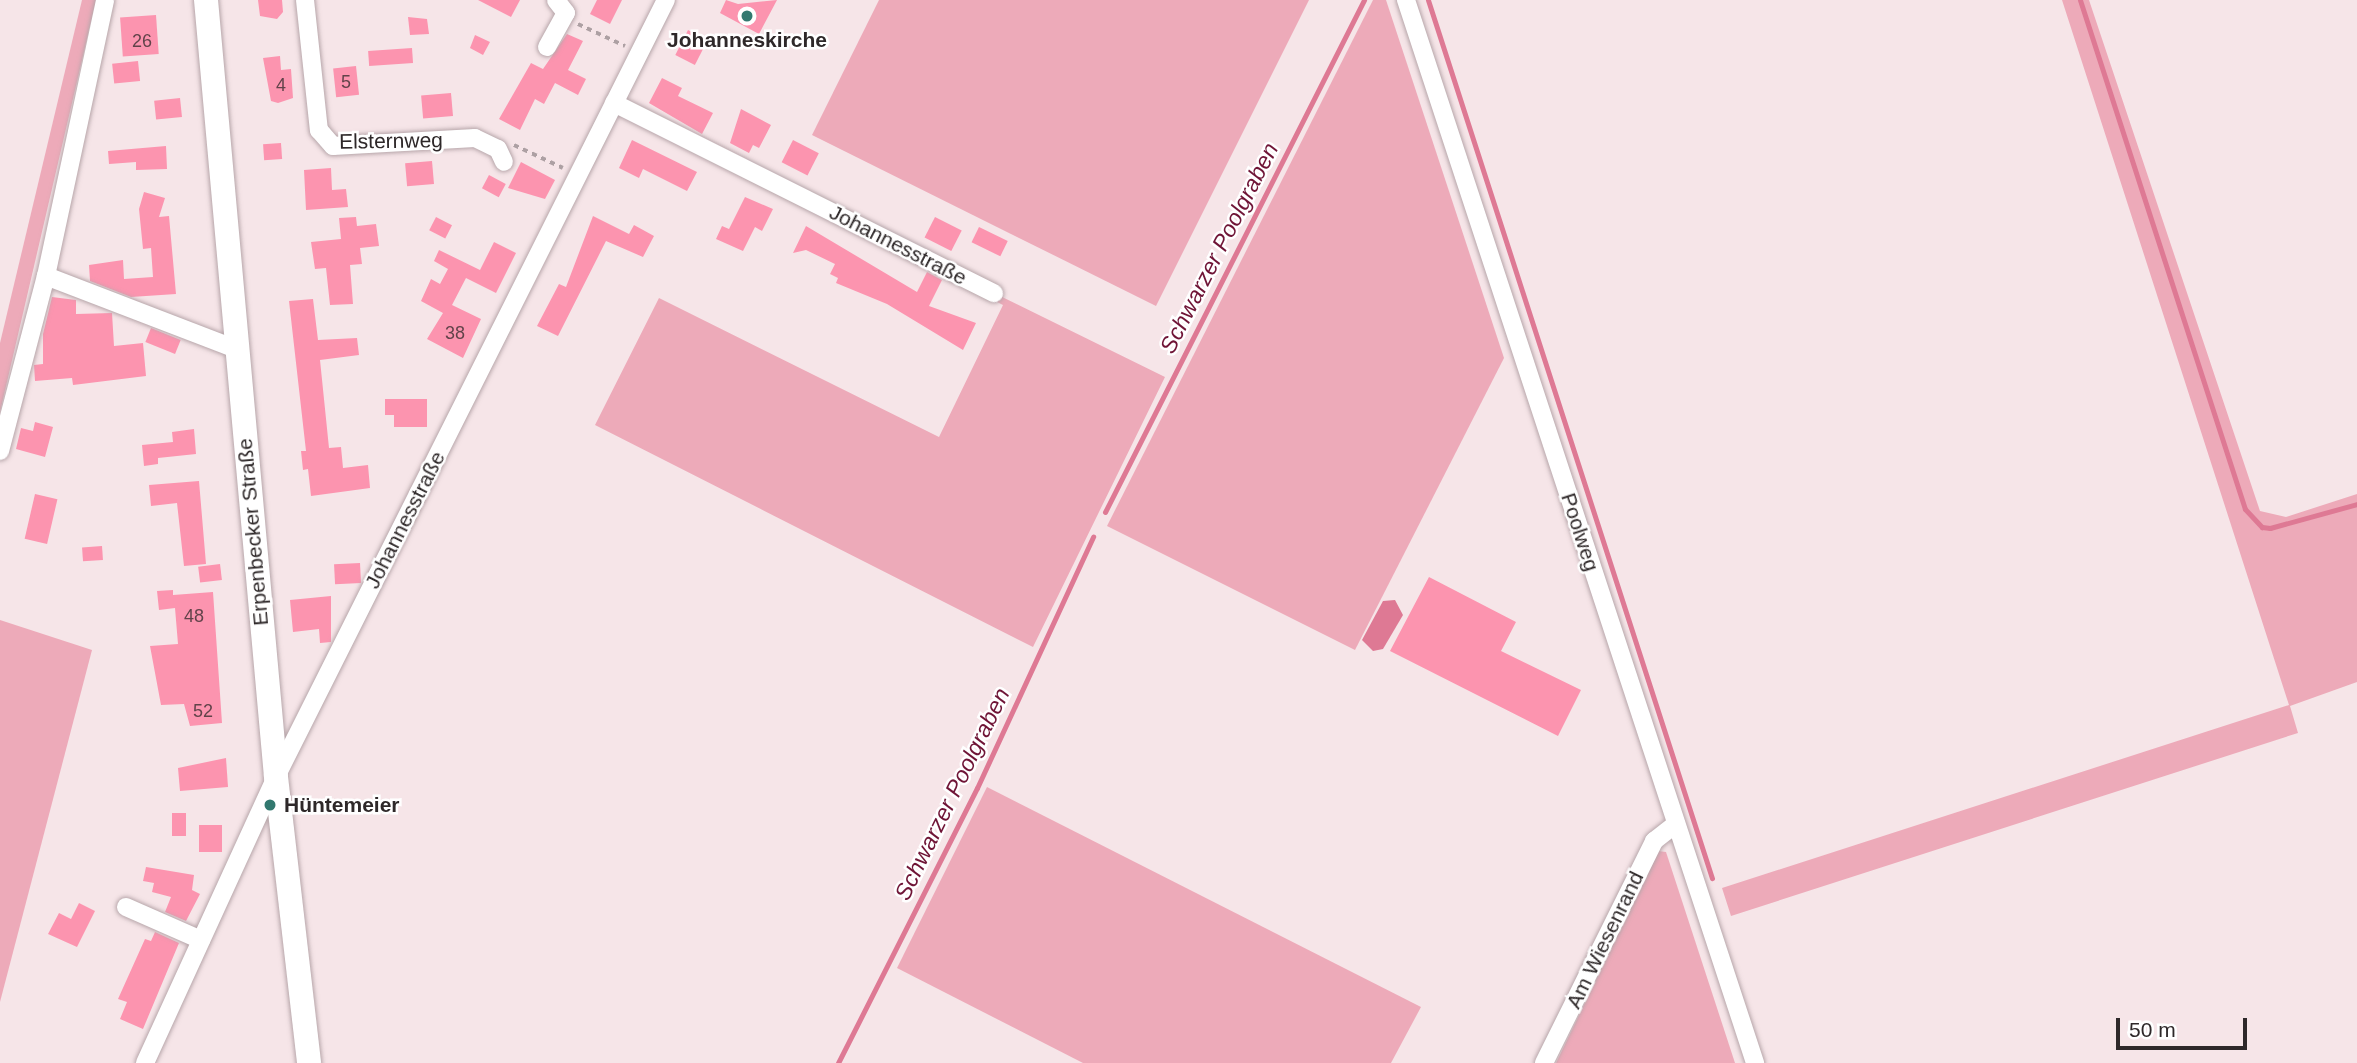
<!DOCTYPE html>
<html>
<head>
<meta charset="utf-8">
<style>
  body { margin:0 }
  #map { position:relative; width:2357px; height:1063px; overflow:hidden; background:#f6e5e8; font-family:Helvetica,sans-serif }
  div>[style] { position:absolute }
  .green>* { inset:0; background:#edaab9 }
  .water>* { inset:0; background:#de7994 }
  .stream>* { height:5px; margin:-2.5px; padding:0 2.5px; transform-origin:2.5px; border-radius:2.5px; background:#de7994 }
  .building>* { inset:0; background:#fc94af; transform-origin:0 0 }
  .path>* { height:3.5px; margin-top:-1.75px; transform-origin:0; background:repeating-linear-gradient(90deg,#ada0a3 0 5px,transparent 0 10px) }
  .roads { filter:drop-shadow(0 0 2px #b7a6aa) drop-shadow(0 0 2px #b7a6aa) }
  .minor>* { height:18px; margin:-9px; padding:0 9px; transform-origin:9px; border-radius:9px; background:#fff }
  .secondary>* { height:24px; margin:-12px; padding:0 12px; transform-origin:12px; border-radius:12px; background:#fff }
  .dots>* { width:19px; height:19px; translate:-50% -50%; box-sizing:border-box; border:4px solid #fff; border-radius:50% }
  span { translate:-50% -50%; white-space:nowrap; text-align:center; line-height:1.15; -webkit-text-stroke:5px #fff; paint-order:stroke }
  .number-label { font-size:18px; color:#62434a }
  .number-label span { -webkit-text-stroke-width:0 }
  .poi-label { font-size:21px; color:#2e2829; font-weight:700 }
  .left { translate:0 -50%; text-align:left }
  .street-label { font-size:21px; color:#2e2829 }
  .water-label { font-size:23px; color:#6f1436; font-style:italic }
  .scale { position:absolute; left:2116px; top:1018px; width:131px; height:32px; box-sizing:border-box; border:4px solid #2e2829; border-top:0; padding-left:9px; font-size:21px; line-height:24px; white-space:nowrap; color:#2e2829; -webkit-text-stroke:5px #fff; paint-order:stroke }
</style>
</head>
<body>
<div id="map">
  <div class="green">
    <i style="clip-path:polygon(82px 0,96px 0,0 412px,0 343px)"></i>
    <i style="clip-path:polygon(879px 0,1309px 0,1156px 306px,812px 135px)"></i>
    <i style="clip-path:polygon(1373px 0,1386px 0,1504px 358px,1355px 650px,1107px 526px)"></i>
    <i style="clip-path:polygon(2062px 0,2089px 0,2260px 511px,2286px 517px,2357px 494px,2357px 682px,2290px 706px,2298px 733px,1731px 916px,1722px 888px,2289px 705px)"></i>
    <i style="clip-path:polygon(994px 293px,1165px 377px,1033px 647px,595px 425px,659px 298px,939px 437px,1003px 305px,991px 299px)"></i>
    <i style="clip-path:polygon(0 620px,92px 650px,0 1002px)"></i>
    <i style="clip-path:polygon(987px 787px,1421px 1007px,1391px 1063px,1083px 1063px,897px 968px)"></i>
    <i style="clip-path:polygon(1658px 851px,1666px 852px,1735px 1063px,1556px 1063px)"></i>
  </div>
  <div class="water">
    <i style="clip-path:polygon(1395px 600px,1403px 615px,1383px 649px,1373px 651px,1362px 640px,1383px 601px)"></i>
  </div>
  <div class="stream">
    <i style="left:1428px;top:0;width:923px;rotate:72.08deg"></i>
    <i style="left:2080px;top:0;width:535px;rotate:72.04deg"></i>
    <i style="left:2245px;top:509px;width:25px;rotate:47deg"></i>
    <i style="left:2262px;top:527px;width:8px;rotate:7deg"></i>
    <i style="left:2270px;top:528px;width:90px;rotate:-15.4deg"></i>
    <i style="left:1105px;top:512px;width:574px;rotate:-63.17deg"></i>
    <i style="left:838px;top:1063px;width:308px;rotate:-63.2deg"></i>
    <i style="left:977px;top:788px;width:277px;rotate:-65.2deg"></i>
  </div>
  <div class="building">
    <i style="clip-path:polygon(258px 0,282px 0,283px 12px,277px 19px,260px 16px)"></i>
    <i style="clip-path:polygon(478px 0,520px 0,511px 17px)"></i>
    <i style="clip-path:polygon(597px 0,622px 0,610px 24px,590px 14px)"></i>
    <i style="clip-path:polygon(726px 0,738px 4px,777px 0,759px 34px,720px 13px)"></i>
    <i style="left:156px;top:15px;width:39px;height:36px;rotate:86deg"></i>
    <i style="clip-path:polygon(408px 17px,427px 19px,429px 34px,410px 35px)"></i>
    <i style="left:688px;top:30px;width:22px;height:28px;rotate:27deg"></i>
    <i style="clip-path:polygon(567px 34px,583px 41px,568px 70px,586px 79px,578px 95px,555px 83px,544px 104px,535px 99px,520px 130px,499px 119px,531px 63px,543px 69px)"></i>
    <i style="clip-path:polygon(475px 35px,490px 42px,483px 55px,470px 48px)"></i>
    <i style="left:412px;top:48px;width:15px;height:44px;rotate:86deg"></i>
    <i style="clip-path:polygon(280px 56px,281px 70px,291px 69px,293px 98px,278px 103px,271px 101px,263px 58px)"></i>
    <i style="left:138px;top:61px;width:20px;height:26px;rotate:84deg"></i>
    <i style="left:356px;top:66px;width:29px;height:23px;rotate:84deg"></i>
    <i style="clip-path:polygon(662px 78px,682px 88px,678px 96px,713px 113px,702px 134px,649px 103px)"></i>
    <i style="left:451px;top:93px;width:23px;height:30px;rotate:85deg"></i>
    <i style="left:180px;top:98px;width:19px;height:26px;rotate:84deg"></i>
    <i style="clip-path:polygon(741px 109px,771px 125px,759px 148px,753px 145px,749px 153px,730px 143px)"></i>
    <i style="clip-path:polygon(632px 140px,697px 172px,687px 191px,643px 169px,639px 178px,619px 168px)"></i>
    <i style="left:793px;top:140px;width:29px;height:25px;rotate:27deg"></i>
    <i style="left:281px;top:143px;width:16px;height:18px;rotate:86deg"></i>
    <i style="clip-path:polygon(166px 146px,167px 169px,136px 170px,136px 162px,109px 164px,108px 151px)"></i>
    <i style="left:432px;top:161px;width:23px;height:27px;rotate:85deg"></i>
    <i style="clip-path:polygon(521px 162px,555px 180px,545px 199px,508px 188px)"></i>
    <i style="clip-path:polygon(331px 168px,332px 190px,346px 189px,348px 207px,306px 210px,304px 170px)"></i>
    <i style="left:489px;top:175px;width:19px;height:15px;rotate:28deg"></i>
    <i style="clip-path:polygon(144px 192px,165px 198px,159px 217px,169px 216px,176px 294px,131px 297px,90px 281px,89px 265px,123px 260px,124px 279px,153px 277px,151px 248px,143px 249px,139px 209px)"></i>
    <i style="clip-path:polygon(745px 197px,773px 209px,762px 231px,755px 227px,743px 251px,716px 239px,722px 226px,729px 229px)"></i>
    <i style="clip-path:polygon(593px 216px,629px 234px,634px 225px,654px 236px,643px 257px,606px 241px,558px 336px,537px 326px,559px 284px,566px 287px)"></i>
    <i style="clip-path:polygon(356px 217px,357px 226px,376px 224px,379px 246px,360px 248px,362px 264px,350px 265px,353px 304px,330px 305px,326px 268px,315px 269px,311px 242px,341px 239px,339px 218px)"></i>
    <i style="left:436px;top:217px;width:18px;height:15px;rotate:27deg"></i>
    <i style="left:935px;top:217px;width:30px;height:23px;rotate:27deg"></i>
    <i style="clip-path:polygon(806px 226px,917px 292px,927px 272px,942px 280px,929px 306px,976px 323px,963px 350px,887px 304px,836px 283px,838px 278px,830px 274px,835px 264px,806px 250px,793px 253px)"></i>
    <i style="left:979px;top:227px;width:32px;height:17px;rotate:26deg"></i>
    <i style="clip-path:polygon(494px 242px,516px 253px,496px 293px,466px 278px,452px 305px,481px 319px,463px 358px,427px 339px,443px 313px,421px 301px,431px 279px,440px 284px,448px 269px,434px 261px,439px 250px,480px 270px)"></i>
    <i style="clip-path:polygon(52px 297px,76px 300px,76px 314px,112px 313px,114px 346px,143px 343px,146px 376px,73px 385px,72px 378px,35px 381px,34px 365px,43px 364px,43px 334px)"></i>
    <i style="clip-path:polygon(313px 299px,318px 340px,357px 338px,359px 355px,320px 360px,329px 448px,341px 447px,343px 468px,368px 465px,370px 488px,311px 496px,308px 469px,303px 470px,301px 451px,306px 451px,289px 301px)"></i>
    <i style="left:151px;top:328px;width:32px;height:15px;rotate:22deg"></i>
    <i style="clip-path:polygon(385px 399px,427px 399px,427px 427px,394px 427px,394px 415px,385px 415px)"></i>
    <i style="clip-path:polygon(35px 422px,53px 427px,45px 457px,16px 449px,21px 428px,33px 431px)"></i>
    <i style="clip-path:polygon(194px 429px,196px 454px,158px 458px,158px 464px,144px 466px,142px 445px,173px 442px,172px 432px)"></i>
    <i style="clip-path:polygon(199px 481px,206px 564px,184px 566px,177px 503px,151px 506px,149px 485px)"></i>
    <i style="left:35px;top:494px;width:23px;height:46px;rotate:13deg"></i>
    <i style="left:102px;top:546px;width:14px;height:20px;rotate:86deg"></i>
    <i style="left:360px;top:563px;width:20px;height:26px;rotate:87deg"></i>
    <i style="left:220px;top:564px;width:16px;height:22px;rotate:83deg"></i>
    <i style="clip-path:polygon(1429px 577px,1516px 622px,1501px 651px,1581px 690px,1558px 736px,1390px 651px)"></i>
    <i style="clip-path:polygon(173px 590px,173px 595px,213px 592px,222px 723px,190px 726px,184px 704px,161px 705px,150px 646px,178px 644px,175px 608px,159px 610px,157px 591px)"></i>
    <i style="clip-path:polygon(331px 596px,331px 642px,320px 643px,319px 629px,293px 632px,290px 600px)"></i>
    <i style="clip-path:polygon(226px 758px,228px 787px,180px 791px,178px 768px)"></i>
    <i style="left:172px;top:813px;width:14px;height:23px"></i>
    <i style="left:199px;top:825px;width:23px;height:27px"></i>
    <i style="clip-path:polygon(146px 867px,194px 875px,192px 890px,200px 894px,186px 921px,165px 912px,171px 897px,152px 892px,154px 883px,143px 881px)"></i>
    <i style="clip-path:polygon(79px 903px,95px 911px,77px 947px,48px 934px,59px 913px,71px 919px)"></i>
    <i style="clip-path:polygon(155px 932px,179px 943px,143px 1029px,120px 1019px,127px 1002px,118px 999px,145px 939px,151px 941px)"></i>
  </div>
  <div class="path">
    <i style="left:578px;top:24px;width:52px;rotate:25.1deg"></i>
    <i style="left:514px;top:145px;width:54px;rotate:25.1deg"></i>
  </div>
  <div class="roads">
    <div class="minor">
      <i style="left:305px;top:0;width:131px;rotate:83.9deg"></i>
      <i style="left:319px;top:130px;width:21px;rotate:49deg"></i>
      <i style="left:333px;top:146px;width:142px;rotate:-3.2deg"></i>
      <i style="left:475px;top:138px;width:25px;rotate:26deg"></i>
      <i style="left:498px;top:149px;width:14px;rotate:65deg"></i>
      <i style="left:1406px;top:0;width:1119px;rotate:71.82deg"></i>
      <i style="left:547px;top:47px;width:39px;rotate:-61deg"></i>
      <i style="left:566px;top:13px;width:16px;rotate:-128deg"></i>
      <i style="left:614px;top:103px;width:425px;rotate:26.6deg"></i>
      <i style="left:46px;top:276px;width:204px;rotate:21deg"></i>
      <i style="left:0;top:451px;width:181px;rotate:-75.3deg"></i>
      <i style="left:46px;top:276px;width:282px;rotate:-77.9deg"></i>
      <i style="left:126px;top:907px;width:82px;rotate:23.7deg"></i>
      <i style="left:145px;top:1063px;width:315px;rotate:-65.4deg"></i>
      <i style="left:276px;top:777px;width:869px;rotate:-63.35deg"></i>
      <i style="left:1544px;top:1063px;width:248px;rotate:-63.6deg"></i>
      <i style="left:1654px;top:841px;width:28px;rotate:-38deg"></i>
    </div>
    <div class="secondary">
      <i style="left:206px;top:0;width:780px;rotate:84.85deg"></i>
      <i style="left:276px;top:777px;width:288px;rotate:83.4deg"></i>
    </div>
  </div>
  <div class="dots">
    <i style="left:747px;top:16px;background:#32786f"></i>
    <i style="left:270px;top:805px;background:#32786f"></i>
  </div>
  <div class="number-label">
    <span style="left:142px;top:41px">26</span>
    <span style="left:346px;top:82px">5</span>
    <span style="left:281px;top:85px">4</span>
    <span style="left:455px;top:333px">38</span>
    <span style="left:194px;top:616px">48</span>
    <span style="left:203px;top:711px">52</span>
  </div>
  <div class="poi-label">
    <span style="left:747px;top:40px">Johanneskirche</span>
    <span class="left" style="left:284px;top:805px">Hüntemeier</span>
  </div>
  <div class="street-label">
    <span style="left:391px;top:141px;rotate:-1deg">Elsternweg</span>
    <span style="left:898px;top:245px;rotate:27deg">Johannesstraße</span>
    <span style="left:405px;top:520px;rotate:-63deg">Johannesstraße</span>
    <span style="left:253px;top:532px;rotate:-95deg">Erpenbecker Straße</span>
    <span style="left:1580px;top:532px;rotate:72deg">Poolweg</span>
    <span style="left:1605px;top:940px;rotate:-64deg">Am Wiesenrand</span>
  </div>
  <div class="water-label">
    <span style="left:1219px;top:248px;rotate:-63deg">Schwarzer Poolgraben</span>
    <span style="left:952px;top:794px;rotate:-64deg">Schwarzer Poolgraben</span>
  </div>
  <div class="scale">50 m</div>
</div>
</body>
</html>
